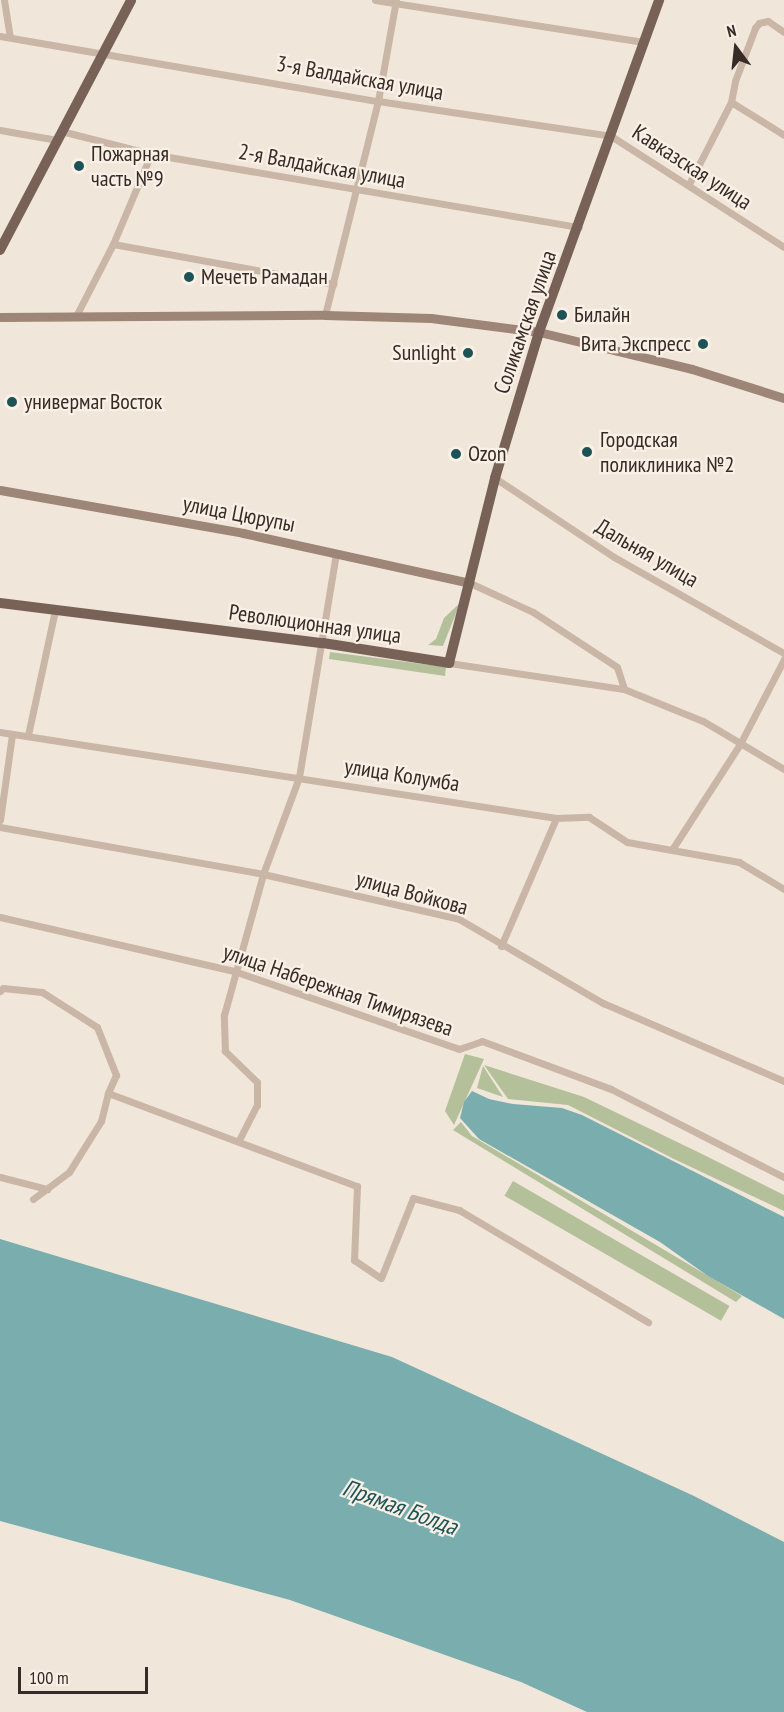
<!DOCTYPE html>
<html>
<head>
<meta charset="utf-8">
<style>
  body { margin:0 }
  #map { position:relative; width:784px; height:1712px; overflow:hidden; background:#f1e6da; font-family:"PT Sans Narrow",sans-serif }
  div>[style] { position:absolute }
  .green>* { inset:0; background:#b4c09a; transform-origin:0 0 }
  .water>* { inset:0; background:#79adae }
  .street>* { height:7px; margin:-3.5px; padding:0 3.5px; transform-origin:3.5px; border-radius:3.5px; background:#c9b6a6 }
  .secondary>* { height:9px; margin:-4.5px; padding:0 4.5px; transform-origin:4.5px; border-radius:4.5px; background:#9d8577 }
  .primary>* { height:10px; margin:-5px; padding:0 5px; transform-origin:5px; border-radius:5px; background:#786258 }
  .dots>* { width:16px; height:16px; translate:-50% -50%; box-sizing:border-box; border:3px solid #f9f0e6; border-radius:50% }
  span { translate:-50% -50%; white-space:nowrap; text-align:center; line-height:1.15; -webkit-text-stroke:4.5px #f9f0e6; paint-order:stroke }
  .street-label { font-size:22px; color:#362b27 }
  .poi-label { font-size:22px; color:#362b27 }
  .left { translate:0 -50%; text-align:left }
  .right { translate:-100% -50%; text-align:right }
  .water-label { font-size:24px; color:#1d5357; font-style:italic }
  .north { position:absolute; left:706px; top:18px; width:60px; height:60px; -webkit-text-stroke:4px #f9f0e6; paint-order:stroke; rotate:345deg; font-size:16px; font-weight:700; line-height:24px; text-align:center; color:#362b27 }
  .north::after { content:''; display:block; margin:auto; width:21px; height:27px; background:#362b27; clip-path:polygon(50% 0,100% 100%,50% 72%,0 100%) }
  .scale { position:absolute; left:18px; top:1667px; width:130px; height:27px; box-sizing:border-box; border:3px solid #362b27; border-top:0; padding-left:8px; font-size:18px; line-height:21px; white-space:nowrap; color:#362b27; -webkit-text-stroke:4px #f9f0e6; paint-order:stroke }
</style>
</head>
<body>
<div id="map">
  <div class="green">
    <i style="clip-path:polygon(460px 603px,443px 646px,428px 645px,436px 639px,444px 618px)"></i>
    <i style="clip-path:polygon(330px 652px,446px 667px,445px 676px,329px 659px)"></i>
    <i style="clip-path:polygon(465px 1054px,484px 1059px,454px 1125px,445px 1111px)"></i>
    <i style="clip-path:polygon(484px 1065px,584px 1097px,702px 1154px,784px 1195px,784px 1211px,674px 1159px,568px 1105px,508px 1099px)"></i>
    <i style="clip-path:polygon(483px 1066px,503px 1097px,477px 1088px)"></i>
    <i style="clip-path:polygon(461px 1122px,472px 1136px,742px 1296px,736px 1302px,453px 1130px)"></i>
    <i style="left:513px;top:1181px;width:250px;height:17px;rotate:30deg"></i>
  </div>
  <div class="water">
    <i style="clip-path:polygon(472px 1091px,489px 1099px,513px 1104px,562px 1108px,582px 1115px,784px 1217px,784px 1319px,708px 1276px,660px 1242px,479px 1139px,460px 1118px,464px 1102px)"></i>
    <i style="clip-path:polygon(0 1239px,392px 1357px,694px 1496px,784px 1542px,784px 1712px,587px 1712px,521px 1682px,290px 1600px,0 1521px)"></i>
  </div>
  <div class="street">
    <i style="left:4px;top:0;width:37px;rotate:81deg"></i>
    <i style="left:375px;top:0;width:272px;rotate:8.9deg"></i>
    <i style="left:0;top:36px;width:384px;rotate:9.8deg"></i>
    <i style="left:378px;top:101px;width:236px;rotate:8.5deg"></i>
    <i style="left:611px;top:136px;width:206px;rotate:32.7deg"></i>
    <i style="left:731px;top:102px;width:62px;rotate:31.9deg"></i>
    <i style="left:0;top:130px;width:58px;rotate:10deg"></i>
    <i style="left:61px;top:131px;width:93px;rotate:14.3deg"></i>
    <i style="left:151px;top:154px;width:434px;rotate:9.7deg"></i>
    <i style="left:689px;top:184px;width:92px;rotate:-62.9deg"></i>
    <i style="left:731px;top:102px;width:21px;rotate:-79deg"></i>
    <i style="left:735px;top:81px;width:57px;rotate:-69.3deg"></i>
    <i style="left:755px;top:28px;width:6px;rotate:-51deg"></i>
    <i style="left:759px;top:23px;width:9px;rotate:-13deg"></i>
    <i style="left:768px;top:21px;width:19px;rotate:35deg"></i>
    <i style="left:113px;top:244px;width:224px;rotate:10.3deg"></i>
    <i style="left:325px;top:315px;width:220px;rotate:-76.1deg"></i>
    <i style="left:378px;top:101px;width:103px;rotate:-79.9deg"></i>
    <i style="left:76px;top:316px;width:81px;rotate:-62.8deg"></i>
    <i style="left:113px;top:244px;width:98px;rotate:-67.1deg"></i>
    <i style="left:495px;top:478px;width:143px;rotate:33.6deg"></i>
    <i style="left:614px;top:557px;width:195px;rotate:29.5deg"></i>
    <i style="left:470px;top:583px;width:69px;rotate:24.7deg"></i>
    <i style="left:533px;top:612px;width:100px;rotate:33.2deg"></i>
    <i style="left:617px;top:667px;width:23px;rotate:72deg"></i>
    <i style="left:624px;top:689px;width:85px;rotate:22.1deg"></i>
    <i style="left:703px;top:721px;width:94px;rotate:30.7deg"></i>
    <i style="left:449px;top:663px;width:177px;rotate:8.5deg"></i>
    <i style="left:0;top:732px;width:563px;rotate:8.79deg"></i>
    <i style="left:556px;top:818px;width:33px;rotate:-2deg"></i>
    <i style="left:589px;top:817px;width:45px;rotate:33.3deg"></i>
    <i style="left:627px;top:842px;width:114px;rotate:10.1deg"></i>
    <i style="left:739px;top:862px;width:52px;rotate:31deg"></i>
    <i style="left:28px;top:735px;width:128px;rotate:-77.8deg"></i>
    <i style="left:0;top:820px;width:86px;rotate:-82deg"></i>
    <i style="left:0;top:827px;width:267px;rotate:10.1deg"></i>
    <i style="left:263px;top:874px;width:201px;rotate:12.9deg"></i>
    <i style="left:459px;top:919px;width:167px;rotate:30.3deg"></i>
    <i style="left:603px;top:1003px;width:197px;rotate:23.3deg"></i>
    <i style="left:673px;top:848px;width:124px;rotate:-57.2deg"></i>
    <i style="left:740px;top:744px;width:96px;rotate:-62.6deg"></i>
    <i style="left:0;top:917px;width:240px;rotate:13deg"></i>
    <i style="left:234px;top:971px;width:238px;rotate:19.1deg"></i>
    <i style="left:459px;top:1049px;width:24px;rotate:-19deg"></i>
    <i style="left:482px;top:1041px;width:138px;rotate:20.4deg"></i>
    <i style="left:611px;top:1089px;width:194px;rotate:27deg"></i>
    <i style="left:501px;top:946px;width:139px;rotate:-66.7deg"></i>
    <i style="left:0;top:991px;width:4px;rotate:-45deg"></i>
    <i style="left:3px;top:988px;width:39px;rotate:6deg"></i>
    <i style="left:42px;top:992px;width:65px;rotate:32.5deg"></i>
    <i style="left:97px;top:1027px;width:52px;rotate:68.4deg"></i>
    <i style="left:116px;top:1075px;width:20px;rotate:114deg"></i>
    <i style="left:108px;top:1093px;width:29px;rotate:104deg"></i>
    <i style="left:101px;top:1121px;width:60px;rotate:122.1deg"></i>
    <i style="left:69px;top:1172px;width:45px;rotate:143.1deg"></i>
    <i style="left:108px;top:1093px;width:266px;rotate:20.5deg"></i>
    <i style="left:357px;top:1186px;width:74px;rotate:92.3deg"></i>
    <i style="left:354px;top:1260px;width:32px;rotate:34deg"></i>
    <i style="left:381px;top:1278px;width:86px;rotate:-68.2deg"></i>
    <i style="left:413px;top:1198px;width:48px;rotate:14.6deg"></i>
    <i style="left:459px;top:1210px;width:220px;rotate:30.7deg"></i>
    <i style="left:239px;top:1140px;width:39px;rotate:-63deg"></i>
    <i style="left:257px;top:1105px;width:23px;rotate:-90deg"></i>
    <i style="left:257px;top:1082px;width:45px;rotate:-135.9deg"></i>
    <i style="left:225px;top:1051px;width:36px;rotate:-92deg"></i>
    <i style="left:224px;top:1015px;width:146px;rotate:-74.5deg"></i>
    <i style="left:263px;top:874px;width:103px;rotate:-69.6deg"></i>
    <i style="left:299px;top:777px;width:227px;rotate:-80.6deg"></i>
    <i style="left:0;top:1177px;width:49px;rotate:14.3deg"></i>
  </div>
  <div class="secondary">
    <i style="left:0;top:317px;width:325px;rotate:-0.4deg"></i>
    <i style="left:325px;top:315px;width:106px;rotate:1.6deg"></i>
    <i style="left:431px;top:318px;width:109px;rotate:7.4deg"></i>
    <i style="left:539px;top:332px;width:157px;rotate:13.6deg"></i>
    <i style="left:692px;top:369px;width:96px;rotate:17.5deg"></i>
    <i style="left:0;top:490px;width:247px;rotate:10deg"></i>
    <i style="left:243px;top:533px;width:232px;rotate:12.4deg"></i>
  </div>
  <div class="primary">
    <i style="left:0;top:250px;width:282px;rotate:-62.3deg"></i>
    <i style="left:0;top:603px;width:325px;rotate:7.1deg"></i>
    <i style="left:323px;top:643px;width:128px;rotate:9deg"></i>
    <i style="left:449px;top:663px;width:191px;rotate:-76deg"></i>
    <i style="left:495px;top:478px;width:152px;rotate:-73.2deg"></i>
    <i style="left:539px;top:332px;width:353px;rotate:-70.1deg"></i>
  </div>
  <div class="dots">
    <i style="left:79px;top:166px;background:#1d5357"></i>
    <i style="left:189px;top:277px;background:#1d5357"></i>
    <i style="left:562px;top:315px;background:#1d5357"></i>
    <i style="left:703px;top:344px;background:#1d5357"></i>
    <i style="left:468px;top:353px;background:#1d5357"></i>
    <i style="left:12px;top:402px;background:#1d5357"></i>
    <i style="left:587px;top:452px;background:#1d5357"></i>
    <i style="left:456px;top:454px;background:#1d5357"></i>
  </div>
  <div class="street-label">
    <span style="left:360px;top:78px;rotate:10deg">3-я Валдайская улица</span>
    <span style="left:322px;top:166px;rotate:10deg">2-я Валдайская улица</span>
    <span style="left:692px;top:167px;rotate:33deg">Кавказская улица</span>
    <span style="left:525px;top:322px;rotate:-71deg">Соликамская улица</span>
    <span style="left:239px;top:514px;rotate:11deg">улица Цюрупы</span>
    <span style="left:647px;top:553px;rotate:30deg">Дальняя улица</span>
    <span style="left:315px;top:624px;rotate:8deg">Революционная улица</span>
    <span style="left:402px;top:775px;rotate:9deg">улица Колумба</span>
    <span style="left:412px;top:893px;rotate:15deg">улица Войкова</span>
    <span style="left:338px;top:990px;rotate:19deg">улица Набережная Тимирязева</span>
  </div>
  <div class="poi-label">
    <span class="left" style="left:91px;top:166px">Пожарная<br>часть №9</span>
    <span class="left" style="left:201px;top:277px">Мечеть Рамадан</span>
    <span class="left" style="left:574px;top:315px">Билайн</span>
    <span class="right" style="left:691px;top:344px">Вита Экспресс</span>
    <span class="right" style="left:456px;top:353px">Sunlight</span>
    <span class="left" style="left:24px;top:402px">универмаг Восток</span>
    <span class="left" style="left:600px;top:452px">Городская<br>поликлиника №2</span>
    <span class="left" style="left:468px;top:454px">Ozon</span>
  </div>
  <div class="water-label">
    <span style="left:400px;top:1507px;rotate:20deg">Прямая Болда</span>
  </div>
  <div class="north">N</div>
  <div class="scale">100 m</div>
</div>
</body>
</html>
